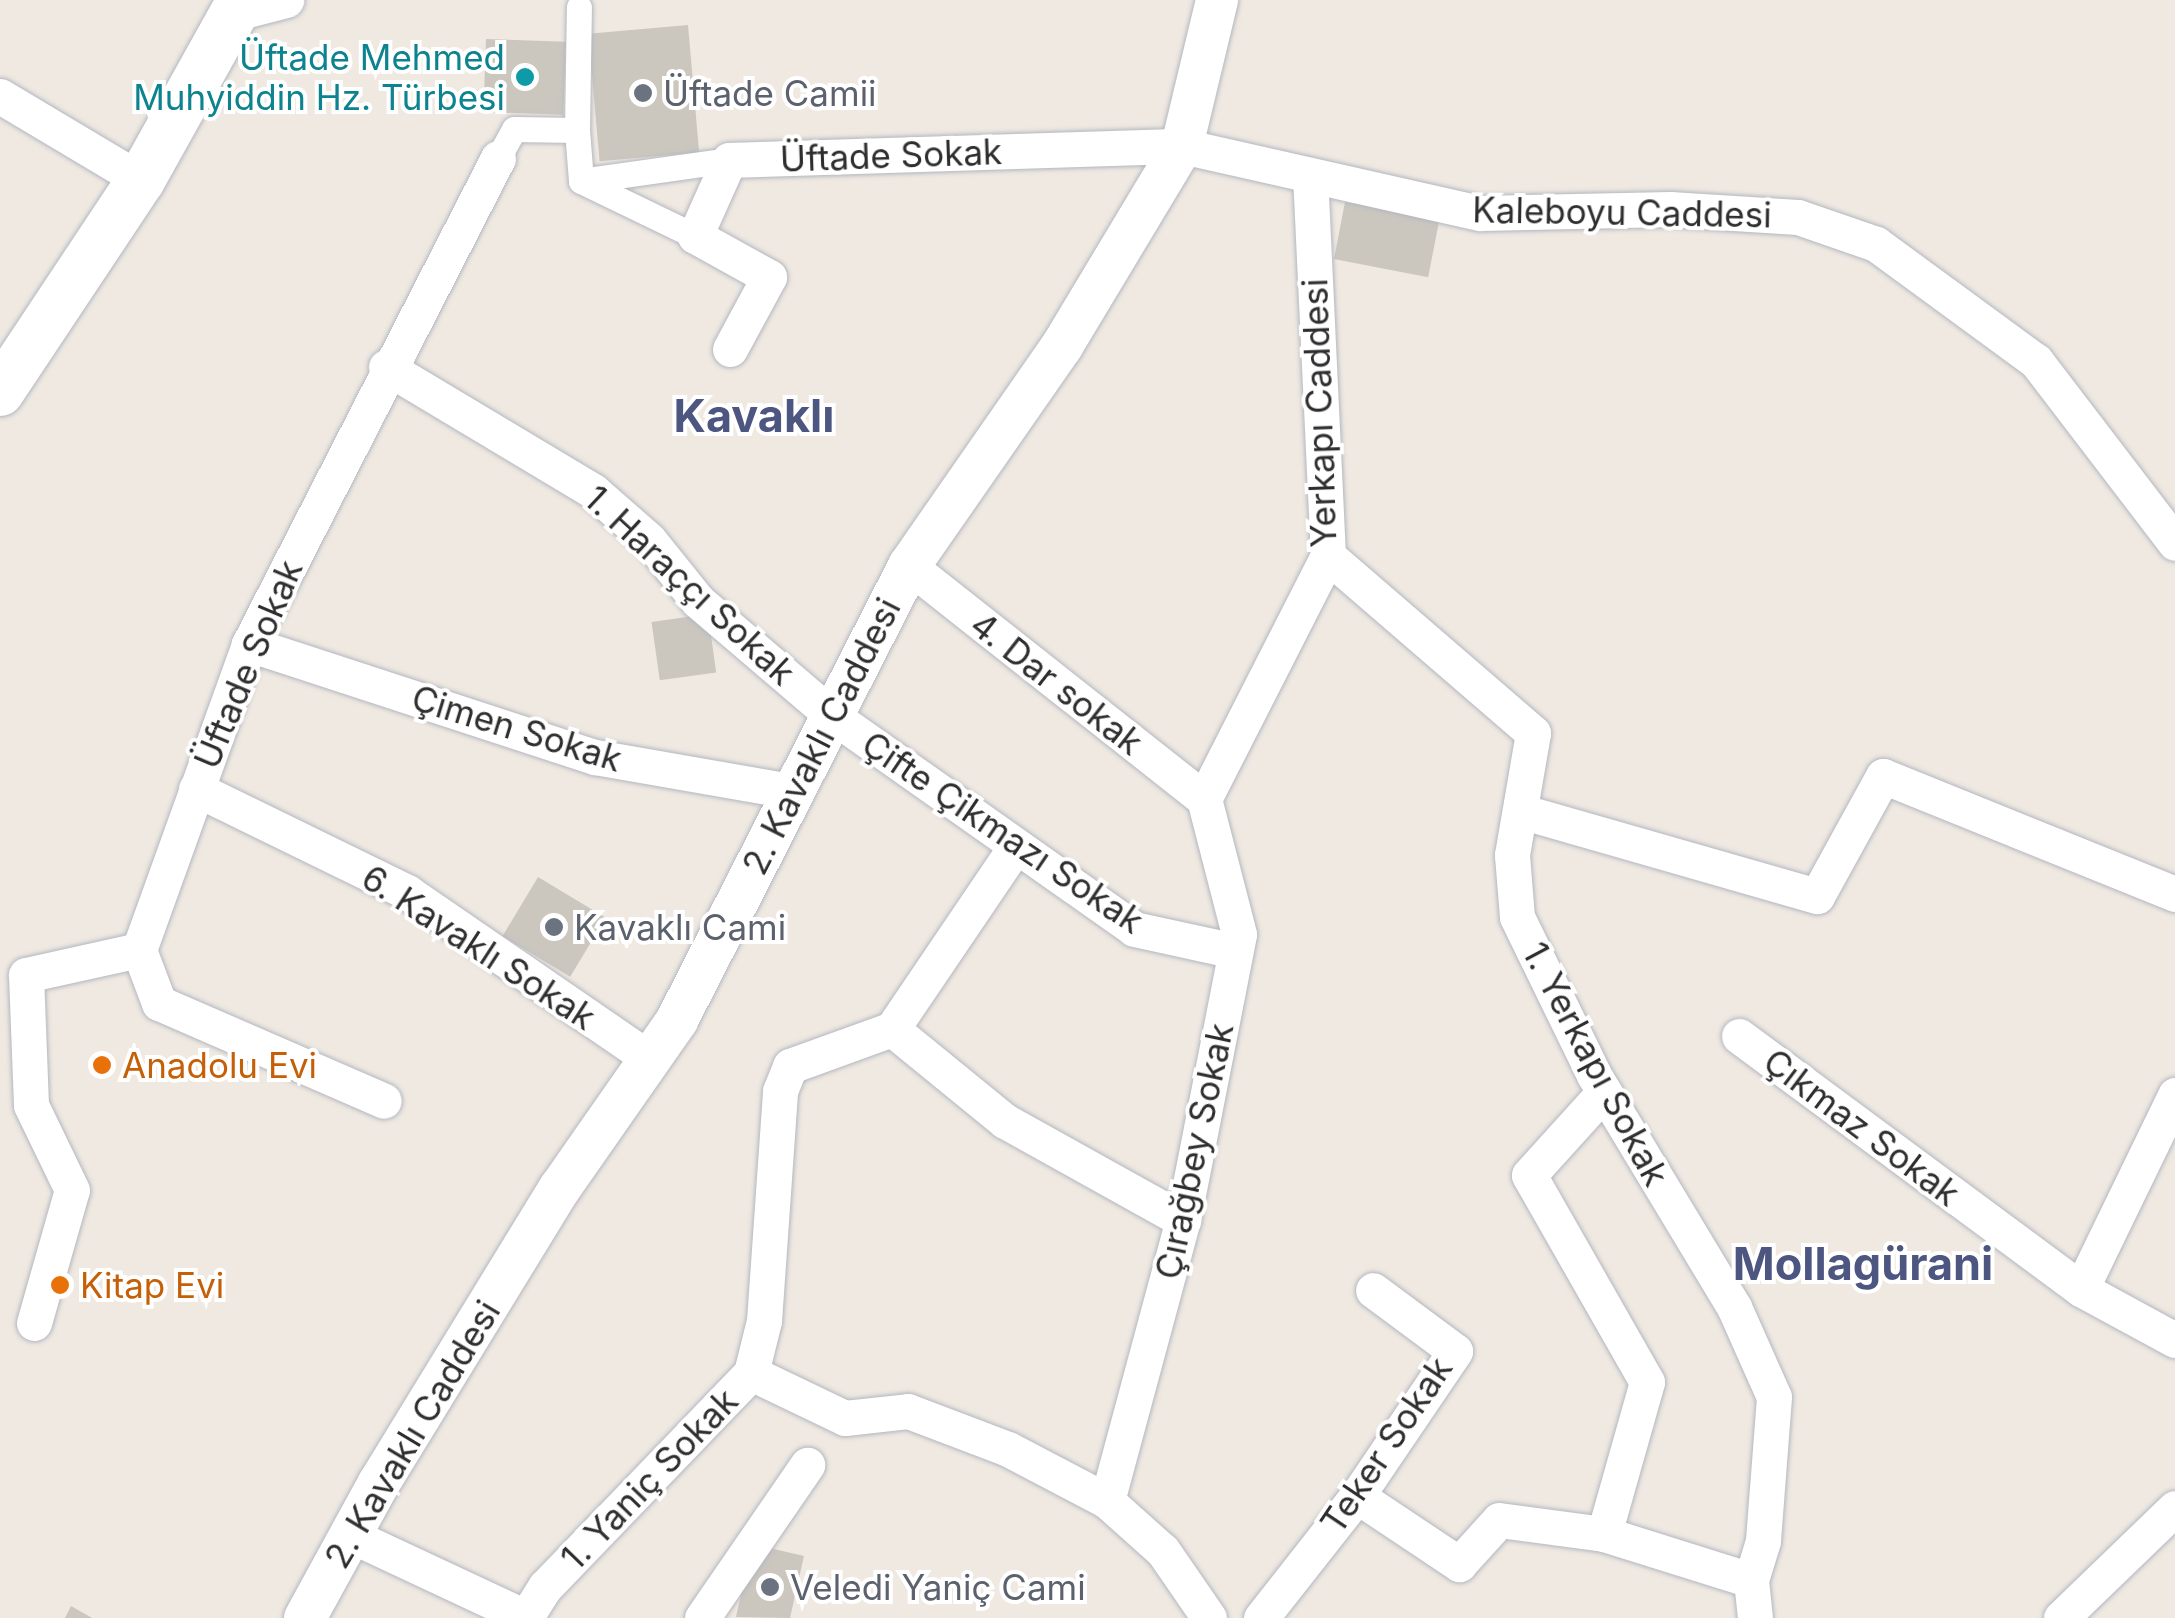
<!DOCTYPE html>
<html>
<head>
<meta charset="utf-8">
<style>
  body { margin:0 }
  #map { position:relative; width:2175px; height:1618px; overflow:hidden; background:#efe9e1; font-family:Inter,sans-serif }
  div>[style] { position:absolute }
  .building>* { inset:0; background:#cbc7bf; transform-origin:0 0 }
  .roads { filter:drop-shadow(0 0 2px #b4b7c1) drop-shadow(0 0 2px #b4b7c1) }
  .pedestrian>* { height:25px; margin:-12.5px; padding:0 12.5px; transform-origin:12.5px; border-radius:12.5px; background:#fff }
  .minor>* { height:35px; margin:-17.5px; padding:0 17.5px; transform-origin:17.5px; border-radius:17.5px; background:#fff }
  .tertiary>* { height:42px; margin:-21px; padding:0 21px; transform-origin:21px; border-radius:21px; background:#fff }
  .secondary>* { height:48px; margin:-24px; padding:0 24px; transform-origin:24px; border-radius:24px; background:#fff }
  .dots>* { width:28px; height:28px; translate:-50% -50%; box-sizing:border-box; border:5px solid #fff; border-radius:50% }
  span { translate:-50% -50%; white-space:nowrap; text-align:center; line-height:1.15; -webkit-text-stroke:8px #fff; paint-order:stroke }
  .culture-label { font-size:35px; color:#0d838f }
  .right { translate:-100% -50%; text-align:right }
  .worship-label { font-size:35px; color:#5b616d }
  .left { translate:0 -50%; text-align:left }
  .street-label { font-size:35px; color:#2e2e2e }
  .food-label { font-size:35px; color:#c56008 }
  .district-label { font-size:45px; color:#4d5680; font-weight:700 }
</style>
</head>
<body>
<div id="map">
  <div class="building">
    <i style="left:688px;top:25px;width:128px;height:100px;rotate:85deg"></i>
    <i style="left:486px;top:39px;width:80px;height:73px;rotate:2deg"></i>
    <i style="left:1345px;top:202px;width:96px;height:58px;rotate:11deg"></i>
    <i style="left:708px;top:614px;width:59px;height:57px;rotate:82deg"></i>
    <i style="left:538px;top:877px;width:79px;height:69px;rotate:31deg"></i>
    <i style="clip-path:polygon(752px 1544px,804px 1556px,790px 1618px,736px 1617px)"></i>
    <i style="clip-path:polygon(71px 1606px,92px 1618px,65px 1618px)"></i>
  </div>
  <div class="roads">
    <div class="pedestrian">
      <i style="left:577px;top:130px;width:51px;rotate:85.5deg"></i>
      <i style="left:581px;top:181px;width:149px;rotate:-8.1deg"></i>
      <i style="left:498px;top:158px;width:33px;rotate:-61deg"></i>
      <i style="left:514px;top:129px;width:63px;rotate:0.9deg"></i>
      <i style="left:577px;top:130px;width:123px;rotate:-89.1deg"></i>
      <i style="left:581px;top:181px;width:127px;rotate:25.8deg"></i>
    </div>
    <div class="minor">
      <i style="left:236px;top:13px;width:52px;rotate:-14.6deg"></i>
      <i style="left:0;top:96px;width:164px;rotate:30.8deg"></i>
      <i style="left:730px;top:349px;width:82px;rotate:-61.6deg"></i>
      <i style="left:769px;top:277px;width:85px;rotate:-151deg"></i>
      <i style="left:695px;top:236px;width:83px;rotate:-65.9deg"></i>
      <i style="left:729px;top:160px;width:453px;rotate:-1.8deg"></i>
      <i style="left:1182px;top:146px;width:305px;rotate:12.7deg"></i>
      <i style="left:1480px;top:213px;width:190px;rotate:-1.2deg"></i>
      <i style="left:1670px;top:209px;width:128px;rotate:3.6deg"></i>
      <i style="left:1798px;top:217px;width:83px;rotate:19.1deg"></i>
      <i style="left:1876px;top:244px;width:198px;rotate:36.2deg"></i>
      <i style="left:2036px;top:361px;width:229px;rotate:52.6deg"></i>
      <i style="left:386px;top:367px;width:241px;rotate:30.9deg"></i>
      <i style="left:593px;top:491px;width:74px;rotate:41.2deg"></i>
      <i style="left:649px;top:540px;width:78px;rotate:51.2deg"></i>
      <i style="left:698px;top:601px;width:179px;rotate:40.5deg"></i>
      <i style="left:834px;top:717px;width:367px;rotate:35.2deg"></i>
      <i style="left:1134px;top:929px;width:103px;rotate:12.3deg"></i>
      <i style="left:1328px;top:556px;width:271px;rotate:40.8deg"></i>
      <i style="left:1533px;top:733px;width:124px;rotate:99.8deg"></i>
      <i style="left:1512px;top:855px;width:62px;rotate:85.4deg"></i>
      <i style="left:1517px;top:917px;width:176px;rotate:64deg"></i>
      <i style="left:1594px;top:1075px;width:271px;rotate:58.9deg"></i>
      <i style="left:1734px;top:1307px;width:98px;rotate:66deg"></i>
      <i style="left:1774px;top:1397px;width:144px;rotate:94.4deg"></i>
      <i style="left:1763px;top:1541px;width:41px;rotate:107.1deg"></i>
      <i style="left:1751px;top:1580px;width:38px;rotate:84deg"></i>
      <i style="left:909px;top:566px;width:376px;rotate:38.3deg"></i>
      <i style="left:249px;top:644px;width:364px;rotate:18.1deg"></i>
      <i style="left:595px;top:757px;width:198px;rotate:9.9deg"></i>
      <i style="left:196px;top:789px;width:235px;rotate:26deg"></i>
      <i style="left:407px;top:892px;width:296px;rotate:34.5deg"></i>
      <i style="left:1204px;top:799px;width:273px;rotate:-63deg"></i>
      <i style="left:1328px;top:556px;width:377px;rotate:-92.7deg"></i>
      <i style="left:1520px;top:811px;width:309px;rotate:16deg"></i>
      <i style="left:1817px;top:896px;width:137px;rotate:-61.2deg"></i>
      <i style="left:1883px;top:776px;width:315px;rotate:22deg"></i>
      <i style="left:139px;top:950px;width:325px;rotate:-70.2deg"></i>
      <i style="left:249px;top:644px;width:546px;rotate:-62.87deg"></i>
      <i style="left:139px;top:950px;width:57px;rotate:69.3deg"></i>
      <i style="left:159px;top:1003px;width:245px;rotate:23.5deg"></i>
      <i style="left:892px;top:1029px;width:221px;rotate:-55.9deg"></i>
      <i style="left:1739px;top:1036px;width:425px;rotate:36.5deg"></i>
      <i style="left:2081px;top:1289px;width:107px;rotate:28.5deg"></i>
      <i style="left:2081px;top:1289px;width:216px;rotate:-64.1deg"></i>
      <i style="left:34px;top:1323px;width:138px;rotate:-74.1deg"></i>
      <i style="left:72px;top:1190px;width:94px;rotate:-115.8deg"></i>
      <i style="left:31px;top:1105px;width:130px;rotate:-92.2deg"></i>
      <i style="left:26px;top:975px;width:116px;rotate:-12.5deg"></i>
      <i style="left:751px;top:1373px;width:104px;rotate:25.6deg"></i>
      <i style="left:845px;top:1418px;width:63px;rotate:-6.3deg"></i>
      <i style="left:908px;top:1411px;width:107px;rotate:20.8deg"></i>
      <i style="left:1008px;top:1449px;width:112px;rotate:27.7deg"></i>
      <i style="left:1107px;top:1501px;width:75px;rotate:41.8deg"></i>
      <i style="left:1163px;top:1551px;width:81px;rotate:55.5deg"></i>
      <i style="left:1357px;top:1496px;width:123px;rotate:33.7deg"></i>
      <i style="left:1459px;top:1564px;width:59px;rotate:-47.7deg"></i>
      <i style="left:1499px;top:1520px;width:106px;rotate:7.6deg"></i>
      <i style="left:1604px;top:1534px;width:154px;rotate:17.4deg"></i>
      <i style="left:1107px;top:1501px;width:291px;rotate:-74.9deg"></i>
      <i style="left:1183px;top:1220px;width:291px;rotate:-78.9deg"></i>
      <i style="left:1239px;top:934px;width:139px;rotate:-104.5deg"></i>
      <i style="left:1604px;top:1534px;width:158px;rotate:-74.2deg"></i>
      <i style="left:1647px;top:1382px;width:238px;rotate:-119.7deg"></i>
      <i style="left:1529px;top:1175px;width:112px;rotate:-47.9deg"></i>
      <i style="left:350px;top:1535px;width:195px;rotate:25.1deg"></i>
      <i style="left:526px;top:1617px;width:36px;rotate:-58deg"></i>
      <i style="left:545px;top:1587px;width:297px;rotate:-46.1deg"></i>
      <i style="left:751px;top:1373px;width:54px;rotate:-76deg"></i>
      <i style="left:764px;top:1321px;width:231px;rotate:-86deg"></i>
      <i style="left:780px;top:1091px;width:27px;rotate:-68deg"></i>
      <i style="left:790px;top:1066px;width:109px;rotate:-19.9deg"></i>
      <i style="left:892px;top:1029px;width:146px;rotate:39.2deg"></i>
      <i style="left:1005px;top:1121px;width:204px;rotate:29.1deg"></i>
      <i style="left:702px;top:1618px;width:186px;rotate:-55.5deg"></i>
      <i style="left:1261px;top:1618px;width:155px;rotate:-51.8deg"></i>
      <i style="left:1357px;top:1496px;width:175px;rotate:-55.9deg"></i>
      <i style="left:1455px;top:1351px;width:102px;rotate:-143.4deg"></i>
      <i style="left:2061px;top:1618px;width:158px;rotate:-44deg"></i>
    </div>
    <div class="tertiary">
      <i style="left:305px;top:1618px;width:154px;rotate:-61.3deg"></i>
      <i style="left:379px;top:1483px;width:346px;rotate:-58.5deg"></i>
      <i style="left:560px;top:1188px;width:205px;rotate:-55.1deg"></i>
      <i style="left:677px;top:1020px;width:510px;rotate:-62.93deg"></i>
      <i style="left:909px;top:566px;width:268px;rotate:-55.2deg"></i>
      <i style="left:1062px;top:346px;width:233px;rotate:-59deg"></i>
      <i style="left:1182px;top:146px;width:150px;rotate:-76.5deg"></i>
    </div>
    <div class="secondary">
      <i style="left:0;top:392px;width:255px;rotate:-56.4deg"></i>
      <i style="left:141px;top:180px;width:206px;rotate:-60.9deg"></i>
    </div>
  </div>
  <div class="dots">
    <i style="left:525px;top:77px;background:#0f9aa8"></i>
    <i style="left:643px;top:93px;background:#6b7280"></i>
    <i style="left:554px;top:927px;background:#6b7280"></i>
    <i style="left:102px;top:1065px;background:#e8710a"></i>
    <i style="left:60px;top:1285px;background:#e8710a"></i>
    <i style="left:770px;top:1587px;background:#6b7280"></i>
  </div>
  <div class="culture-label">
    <span class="right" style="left:505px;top:77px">Üftade Mehmed<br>Muhyiddin Hz. Türbesi</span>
  </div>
  <div class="worship-label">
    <span class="left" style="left:663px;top:93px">Üftade Camii</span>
    <span class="left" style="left:574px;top:927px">Kavaklı Cami</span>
    <span class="left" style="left:790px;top:1587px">Veledi Yaniç Cami</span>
  </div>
  <div class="street-label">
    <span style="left:891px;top:155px;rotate:-2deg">Üftade Sokak</span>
    <span style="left:1622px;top:212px;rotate:1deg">Kaleboyu Caddesi</span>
    <span style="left:1319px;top:413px;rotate:-92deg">Yerkapı Caddesi</span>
    <span style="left:690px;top:585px;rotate:43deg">1. Haraççı Sokak</span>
    <span style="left:248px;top:664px;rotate:-67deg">Üftade Sokak</span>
    <span style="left:1057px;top:683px;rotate:38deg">4. Dar sokak</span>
    <span style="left:517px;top:728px;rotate:17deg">Çimen Sokak</span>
    <span style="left:821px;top:736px;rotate:-63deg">2. Kavaklı Caddesi</span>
    <span style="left:1003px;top:832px;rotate:34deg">Çifte Çikmazı Sokak</span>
    <span style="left:479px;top:947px;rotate:33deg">6. Kavaklı Sokak</span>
    <span style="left:1596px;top:1064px;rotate:62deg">1. Yerkapı Sokak</span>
    <span style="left:1862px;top:1127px;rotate:37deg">Çıkmaz Sokak</span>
    <span style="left:1194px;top:1151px;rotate:-78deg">Çırağbey Sokak</span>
    <span style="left:412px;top:1434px;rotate:-59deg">2. Kavaklı Caddesi</span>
    <span style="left:1386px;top:1445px;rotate:-56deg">Teker Sokak</span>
    <span style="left:649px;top:1479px;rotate:-46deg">1. Yaniç Sokak</span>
  </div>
  <div class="food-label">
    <span class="left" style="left:122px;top:1065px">Anadolu Evi</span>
    <span class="left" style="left:80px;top:1285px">Kitap Evi</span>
  </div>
  <div class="district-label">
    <span style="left:754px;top:416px">Kavaklı</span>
    <span style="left:1863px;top:1264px">Mollagürani</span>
  </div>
</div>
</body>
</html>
